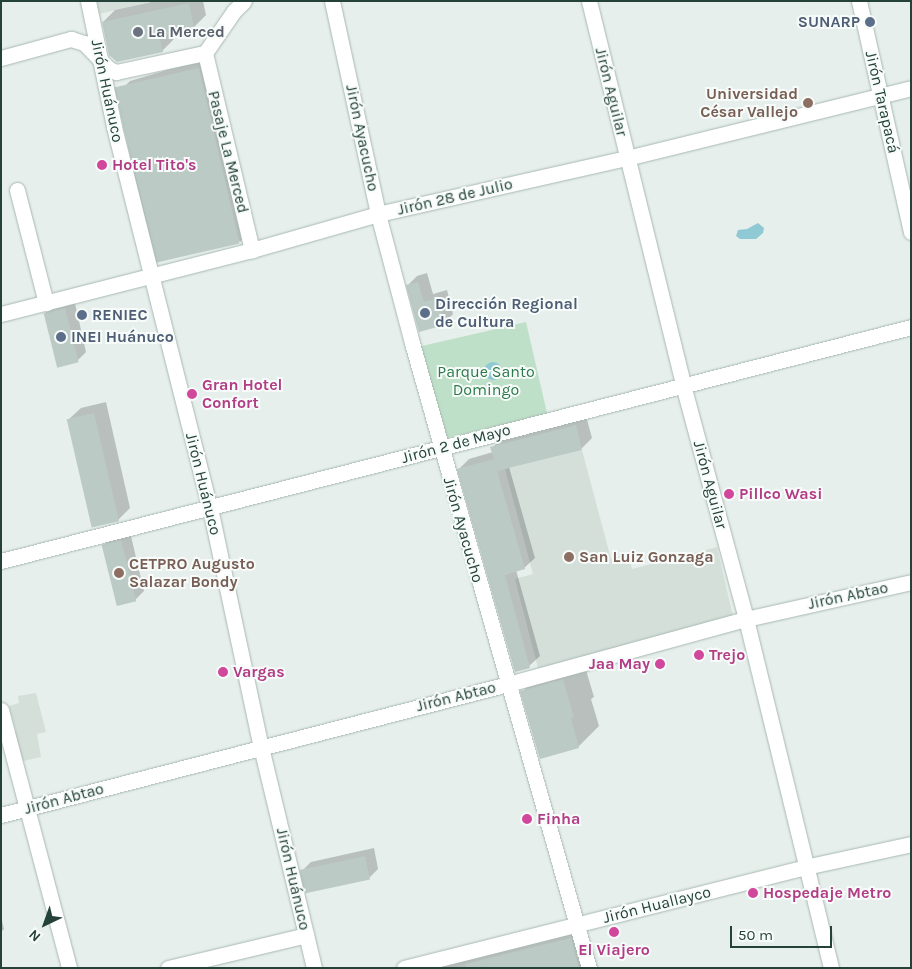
<!DOCTYPE html>
<html>
<head>
<meta charset="utf-8">
<style>
  body { margin:0 }
  #map { position:relative; width:912px; height:969px; overflow:hidden; background:#e6efeb; font-family:Karla,sans-serif }
  div>[style] { position:absolute }
  .built>* { inset:0; background:#d4dfda }
  .green>* { inset:0; background:#bfe0c8; transform-origin:0 0 }
  .water>* { inset:0; background:#8ec9d4 }
  .round { border-radius:50% }
  .shadow>* { inset:0; background:#0003 }
  .building>* { inset:0; background:#bbcac4; transform-origin:0 0 }
  .roads { filter:drop-shadow(0 0 1px #a8b8b2) drop-shadow(0 0 1px #a8b8b2) }
  .minor>* { height:15px; margin:-7.5px; padding:0 7.5px; transform-origin:7.5px; border-radius:7.5px; background:#fff }
  .tertiary>* { height:15px; margin:-7.5px; padding:0 7.5px; transform-origin:7.5px; border-radius:7.5px; background:#fff }
  .dots>* { width:14px; height:14px; translate:-50% -50%; box-sizing:border-box; border:2px solid #f7fbf9; border-radius:50% }
  span { translate:-50% -50%; white-space:nowrap; text-align:center; line-height:1.15; -webkit-text-stroke:4px #f7fbf9; paint-order:stroke }
  .service-label { font-size:16px; color:#4e5e75; font-weight:700 }
  .right { translate:-100% -50%; text-align:right }
  .left { translate:0 -50%; text-align:left }
  .worship-label { font-size:16px; color:#5b616d; font-weight:700 }
  .street-label { font-size:16px; color:#24423a }
  .education-label { font-size:16px; color:#785e54; font-weight:700 }
  .hotel-label { font-size:16px; color:#b23c85; font-weight:700 }
  .park-label { font-size:16px; color:#2d7a4b }
  .frame { position:absolute; inset:0; border:2px solid #24423a; pointer-events:none }
  .north { position:absolute; left:20px; top:899px; width:50px; height:50px; -webkit-text-stroke:4px #f7fbf9; paint-order:stroke; rotate:222deg; font-size:14px; font-weight:700; line-height:20px; text-align:center; color:#24423a }
  .north::after { content:''; display:block; margin:auto; width:18px; height:22px; background:#24423a; clip-path:polygon(50% 0,100% 100%,50% 72%,0 100%) }
  .scale { position:absolute; left:730px; top:926px; width:102px; height:22px; box-sizing:border-box; border:2px solid #24423a; border-top:0; padding-left:6px; font-size:15px; line-height:18px; white-space:nowrap; color:#24423a; -webkit-text-stroke:4px #f7fbf9; paint-order:stroke }
</style>
</head>
<body>
<div id="map">
  <div class="built">
    <i style="clip-path:polygon(97px 1px,153px 1px,99px 14px)"></i>
    <i style="clip-path:polygon(582px 450px,611px 559px,628px 554px,632px 569px,717px 547px,733px 616px,538px 668px,515px 579px,533px 574px,505px 469px)"></i>
    <i style="clip-path:polygon(36px 693px,46px 732px,37px 734px,41px 757px,19px 762px,13px 732px,16px 731px,9px 706px,19px 703px,18px 696px)"></i>
  </div>
  <div class="green">
    <i style="left:526px;top:322px;width:95px;height:110px;rotate:77deg"></i>
  </div>
  <div class="water">
    <i style="clip-path:polygon(758px 223px,764px 228px,763px 233px,756px 239px,740px 239px,736px 236px,738px 230px,747px 229px)"></i>
    <i class="round" style="left:484px;top:362px;width:18px;height:18px"></i>
  </div>
  <div class="shadow">
    <i style="clip-path:polygon(156px 1px,203px 1px,206px 15px,194px 27px,172px 32px,174px 39px,162px 51px,103px 22px,115px 10px)"></i>
    <i style="clip-path:polygon(211px 57px,252px 230px,240px 242px,118px 93px,130px 81px)"></i>
    <i style="clip-path:polygon(427px 273px,433px 294px,447px 290px,453px 314px,444px 323px,408px 285px,417px 276px)"></i>
    <i style="clip-path:polygon(74px 299px,86px 352px,77px 361px,45px 313px,54px 304px)"></i>
    <i style="clip-path:polygon(106px 402px,130px 508px,118px 520px,93px 526px,68px 420px,81px 408px)"></i>
    <i style="clip-path:polygon(586px 416px,592px 438px,582px 448px,509px 467px,535px 558px,524px 568px,516px 570px,540px 656px,529px 666px,459px 469px,469px 459px,493px 452px,492px 448px,502px 438px)"></i>
    <i style="clip-path:polygon(130px 532px,144px 591px,135px 600px,104px 545px,113px 536px)"></i>
    <i style="clip-path:polygon(583px 660px,594px 697px,591px 699px,599px 726px,579px 746px,540px 757px,522px 692px,542px 672px)"></i>
    <i style="clip-path:polygon(374px 848px,378px 869px,369px 878px,302px 871px,311px 862px)"></i>
    <i style="clip-path:polygon(1px 917px,4px 929px,1px 932px)"></i>
    <i style="clip-path:polygon(583px 927px,592px 958px,597px 968px,412px 968px)"></i>
  </div>
  <div class="building">
    <i style="clip-path:polygon(189px 3px,194px 28px,159px 36px,163px 52px,117px 62px,109px 55px,102px 22px)"></i>
    <i style="left:199px;top:68px;width:180px;height:87px;rotate:77deg"></i>
    <i style="clip-path:polygon(418px 282px,424px 302px,438px 298px,445px 325px,419px 332px,406px 285px)"></i>
    <i style="left:65px;top:308px;width:56px;height:22px;rotate:76deg"></i>
    <i style="left:94px;top:413px;width:111px;height:28px;rotate:77deg"></i>
    <i style="clip-path:polygon(576px 425px,582px 450px,497px 471px,525px 569px,505px 575px,530px 668px,515px 672px,457px 469px,494px 459px,490px 447px)"></i>
    <i style="left:121px;top:540px;width:63px;height:20px;rotate:76deg"></i>
    <i style="clip-path:polygon(563px 679px,574px 718px,571px 718px,579px 748px,540px 759px,520px 691px)"></i>
    <i style="left:365px;top:856px;width:24px;height:67px;rotate:78deg"></i>
    <i style="clip-path:polygon(571px 938px,579px 968px,466px 968px,465px 964px)"></i>
  </div>
  <div class="roads">
    <div class="minor">
      <i style="left:88px;top:1px;width:129px;rotate:78.3deg"></i>
      <i style="left:114px;top:127px;width:393px;rotate:75.9deg"></i>
      <i style="left:210px;top:508px;width:244px;rotate:78deg"></i>
      <i style="left:261px;top:747px;width:227px;rotate:76.5deg"></i>
      <i style="left:332px;top:1px;width:218px;rotate:77.8deg"></i>
      <i style="left:378px;top:214px;width:133px;rotate:75.2deg"></i>
      <i style="left:412px;top:343px;width:650px;rotate:74.19deg"></i>
      <i style="left:589px;top:1px;width:395px;rotate:76.2deg"></i>
      <i style="left:683px;top:385px;width:242px;rotate:74.9deg"></i>
      <i style="left:746px;top:619px;width:359px;rotate:76.3deg"></i>
      <i style="left:859px;top:1px;width:237px;rotate:77.3deg"></i>
      <i style="left:205px;top:53px;width:203px;rotate:76.6deg"></i>
      <i style="left:1px;top:58px;width:73px;rotate:-15.2deg"></i>
      <i style="left:71px;top:39px;width:14px;rotate:17deg"></i>
      <i style="left:84px;top:43px;width:36px;rotate:46deg"></i>
      <i style="left:109px;top:69px;width:8px;rotate:23deg"></i>
      <i style="left:116px;top:72px;width:91px;rotate:-12.1deg"></i>
      <i style="left:205px;top:53px;width:51px;rotate:-55.4deg"></i>
      <i style="left:234px;top:11px;width:14px;rotate:-45deg"></i>
      <i style="left:17px;top:190px;width:117px;rotate:75.6deg"></i>
      <i style="left:1px;top:710px;width:267px;rotate:75.2deg"></i>
      <i style="left:1px;top:815px;width:524px;rotate:-14.49deg"></i>
      <i style="left:508px;top:684px;width:247px;rotate:-15.3deg"></i>
      <i style="left:746px;top:619px;width:169px;rotate:-12.6deg"></i>
      <i style="left:168px;top:968px;width:142px;rotate:-13.4deg"></i>
      <i style="left:404px;top:968px;width:414px;rotate:-14.1deg"></i>
      <i style="left:805px;top:867px;width:108px;rotate:-12.2deg"></i>
    </div>
    <div class="tertiary">
      <i style="left:1px;top:314px;width:259px;rotate:-14.3deg"></i>
      <i style="left:252px;top:250px;width:131px;rotate:-15.9deg"></i>
      <i style="left:378px;top:214px;width:255px;rotate:-12.7deg"></i>
      <i style="left:627px;top:158px;width:292px;rotate:-13.8deg"></i>
      <i style="left:1px;top:561px;width:940px;rotate:-14.42deg"></i>
    </div>
  </div>
  <div class="dots">
    <i style="left:870px;top:22px;background:#5c6f8a"></i>
    <i style="left:138px;top:32px;background:#6b7280"></i>
    <i style="left:808px;top:103px;background:#8d6e63"></i>
    <i style="left:102px;top:165px;background:#d1479c"></i>
    <i style="left:425px;top:313px;background:#5c6f8a"></i>
    <i style="left:82px;top:315px;background:#5c6f8a"></i>
    <i style="left:61px;top:337px;background:#5c6f8a"></i>
    <i style="left:192px;top:394px;background:#d1479c"></i>
    <i style="left:729px;top:494px;background:#d1479c"></i>
    <i style="left:569px;top:557px;background:#8d6e63"></i>
    <i style="left:119px;top:573px;background:#8d6e63"></i>
    <i style="left:699px;top:655px;background:#d1479c"></i>
    <i style="left:660px;top:664px;background:#d1479c"></i>
    <i style="left:223px;top:672px;background:#d1479c"></i>
    <i style="left:527px;top:819px;background:#d1479c"></i>
    <i style="left:753px;top:893px;background:#d1479c"></i>
    <i style="left:614px;top:932px;background:#d1479c"></i>
  </div>
  <div class="service-label">
    <span class="right" style="left:860px;top:22px">SUNARP</span>
    <span class="left" style="left:435px;top:313px">Dirección Regional<br>de Cultura</span>
    <span class="left" style="left:92px;top:315px">RENIEC</span>
    <span class="left" style="left:71px;top:337px">INEI Huánuco</span>
  </div>
  <div class="worship-label">
    <span class="left" style="left:148px;top:32px">La Merced</span>
  </div>
  <div class="street-label">
    <span style="left:107px;top:91px;rotate:78deg">Jirón Huánuco</span>
    <span style="left:611px;top:92px;rotate:76deg">Jirón Aguilar</span>
    <span style="left:882px;top:102px;rotate:77deg">Jirón Tarapacá</span>
    <span style="left:362px;top:138px;rotate:78deg">Jirón Ayacucho</span>
    <span style="left:228px;top:152px;rotate:76deg">Pasaje La Merced</span>
    <span style="left:455px;top:197px;rotate:-13deg">Jirón 28 de Julio</span>
    <span style="left:456px;top:444px;rotate:-15deg">Jirón 2 de Mayo</span>
    <span style="left:203px;top:484px;rotate:76deg">Jirón Huánuco</span>
    <span style="left:710px;top:485px;rotate:75deg">Jirón Aguilar</span>
    <span style="left:463px;top:530px;rotate:74deg">Jirón Ayacucho</span>
    <span style="left:848px;top:596px;rotate:-12deg">Jirón Abtao</span>
    <span style="left:456px;top:697px;rotate:-14deg">Jirón Abtao</span>
    <span style="left:64px;top:799px;rotate:-15deg">Jirón Abtao</span>
    <span style="left:293px;top:879px;rotate:77deg">Jirón Huánuco</span>
    <span style="left:657px;top:905px;rotate:-14deg">Jirón Huallayco</span>
  </div>
  <div class="education-label">
    <span class="right" style="left:798px;top:103px">Universidad<br>César Vallejo</span>
    <span class="left" style="left:579px;top:557px">San Luiz Gonzaga</span>
    <span class="left" style="left:129px;top:573px">CETPRO Augusto<br>Salazar Bondy</span>
  </div>
  <div class="hotel-label">
    <span class="left" style="left:112px;top:165px">Hotel Tito's</span>
    <span class="left" style="left:202px;top:394px">Gran Hotel<br>Confort</span>
    <span class="left" style="left:739px;top:494px">Pillco Wasi</span>
    <span class="left" style="left:709px;top:655px">Trejo</span>
    <span class="right" style="left:650px;top:664px">Jaa May</span>
    <span class="left" style="left:233px;top:672px">Vargas</span>
    <span class="left" style="left:537px;top:819px">Finha</span>
    <span class="left" style="left:763px;top:893px">Hospedaje Metro</span>
    <span style="left:614px;top:950px">El Viajero</span>
  </div>
  <div class="park-label">
    <span style="left:486px;top:381px">Parque Santo<br>Domingo</span>
  </div>
  <div class="frame"></div>
  <div class="north">N</div>
  <div class="scale">50 m</div>
</div>
</body>
</html>
